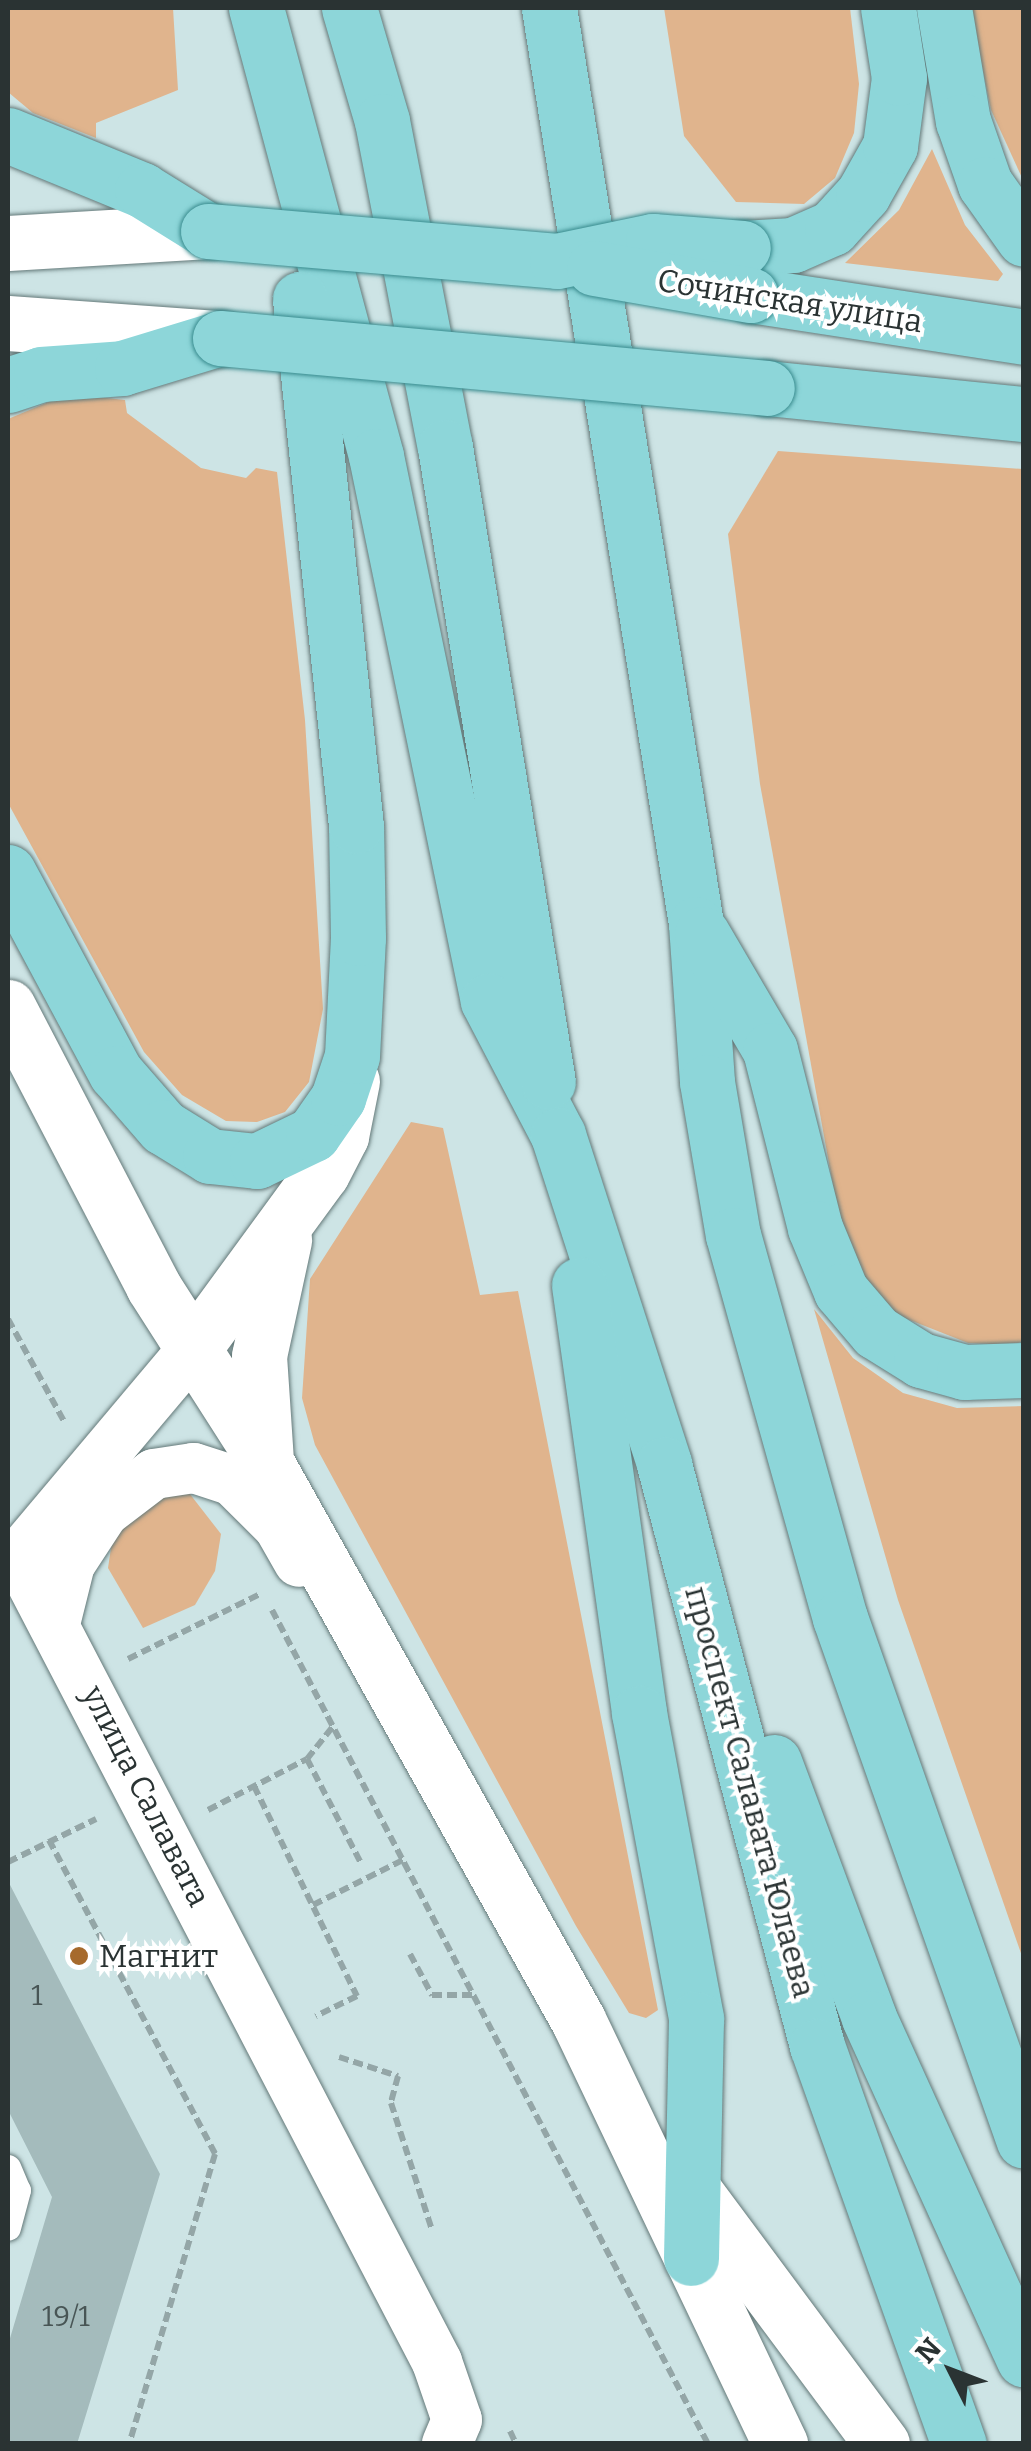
<!DOCTYPE html>
<html>
<head>
<meta charset="utf-8">
<style>
  body { margin:0 }
  #map { position:relative; width:1031px; height:2451px; overflow:hidden; background:#cde4e5; font-family:Bitter,serif }
  div>[style] { position:absolute }
  .green>* { inset:0; background:#e0b48d }
  .building>* { inset:0; background:#a4bbbc }
  .path>* { height:6px; margin-top:-3px; transform-origin:0; background:repeating-linear-gradient(90deg,#94a6a7 0 10px,transparent 0 15px) }
  .roads { filter:drop-shadow(0 0 2px #647979) drop-shadow(0 0 2px #647979) }
  .lane>* { height:25px; margin:-12.5px; padding:0 12.5px; transform-origin:12.5px; border-radius:12.5px; background:#fff }
  .street>* { height:50px; margin:-25px; padding:0 25px; transform-origin:25px; border-radius:25px; background:#fff }
  .secondary>* { height:55px; margin:-27.5px; padding:0 27.5px; transform-origin:27.5px; border-radius:27.5px; background:#fff }
  .primary>* { height:55px; margin:-27.5px; padding:0 27.5px; transform-origin:27.5px; border-radius:27.5px; background:#8dd6d9 }
  .bridges { filter:drop-shadow(0 0 2px #398b8e) drop-shadow(0 0 2px #398b8e) }
  .primary-bridge>* { height:55px; margin:-27.5px; padding:0 27.5px; transform-origin:27.5px; border-radius:27.5px; background:#8dd6d9 }
  .dots>* { width:28px; height:28px; translate:-50% -50%; box-sizing:border-box; border:5px solid #fff; border-radius:50% }
  span { translate:-50% -50%; white-space:nowrap; text-align:center; line-height:1.15; -webkit-text-stroke:8px #fff; paint-order:stroke }
  .number-label { font-size:28px; color:#485555 }
  .number-label span { -webkit-text-stroke-width:0 }
  .street-label { font-size:32px; color:#2a3333 }
  .poi-label { font-size:32px; color:#2a3333 }
  .left { translate:0 -50%; text-align:left }
  .frame { position:absolute; inset:0; border:10px solid #2a3333; pointer-events:none }
  .north { position:absolute; left:901px; top:2321px; width:100px; height:100px; -webkit-text-stroke:8px #fff; paint-order:stroke; rotate:312deg; font-size:28px; font-weight:700; line-height:40px; text-align:center; color:#2a3333 }
  .north::after { content:''; display:block; margin:auto; width:35px; height:45px; background:#2a3333; clip-path:polygon(50% 0,100% 100%,50% 72%,0 100%) }
</style>
</head>
<body>
<div id="map">
  <div class="green">
    <i style="clip-path:polygon(8px 8px,173px 8px,178px 90px,96px 123px,96px 138px,33px 113px,8px 92px)"></i>
    <i style="clip-path:polygon(664px 8px,850px 8px,859px 84px,854px 133px,835px 178px,804px 204px,736px 202px,684px 136px)"></i>
    <i style="clip-path:polygon(970px 8px,1023px 8px,1023px 180px,991px 110px)"></i>
    <i style="clip-path:polygon(932px 149px,965px 225px,1003px 274px,998px 281px,845px 263px,899px 210px)"></i>
    <i style="clip-path:polygon(97px 397px,125px 400px,127px 413px,201px 468px,246px 478px,256px 468px,277px 472px,305px 720px,323px 1009px,309px 1082px,285px 1112px,257px 1122px,226px 1121px,182px 1095px,144px 1052px,8px 803px,8px 419px,51px 401px)"></i>
    <i style="clip-path:polygon(778px 451px,1023px 469px,1024px 1340px,1014px 1345px,968px 1343px,892px 1313px,861px 1276px,840px 1224px,760px 784px,728px 534px)"></i>
    <i style="clip-path:polygon(411px 1122px,443px 1128px,480px 1295px,518px 1291px,658px 2010px,646px 2018px,629px 2013px,576px 1926px,315px 1445px,302px 1398px,310px 1279px)"></i>
    <i style="clip-path:polygon(814px 1309px,853px 1358px,903px 1393px,957px 1408px,1023px 1406px,1023px 1959px,898px 1600px)"></i>
    <i style="clip-path:polygon(186px 1489px,221px 1534px,215px 1571px,195px 1605px,143px 1628px,108px 1568px,113px 1535px,138px 1505px)"></i>
  </div>
  <div class="building">
    <i style="clip-path:polygon(8px 1881px,160px 2174px,77px 2444px,8px 2444px,8px 2345px,52px 2197px,8px 2110px)"></i>
  </div>
  <div class="path">
    <i style="left:8px;top:1319px;width:119px;rotate:61.3deg"></i>
    <i style="left:272px;top:1610px;width:941px;rotate:62.4deg"></i>
    <i style="left:128px;top:1659px;width:147px;rotate:-26.2deg"></i>
    <i style="left:307px;top:1759px;width:119px;rotate:62.6deg"></i>
    <i style="left:254px;top:1786px;width:234px;rotate:63.9deg"></i>
    <i style="left:357px;top:1996px;width:46px;rotate:154deg"></i>
    <i style="left:208px;top:1810px;width:111px;rotate:-27.3deg"></i>
    <i style="left:307px;top:1759px;width:43px;rotate:-51.5deg"></i>
    <i style="left:49px;top:1840px;width:355px;rotate:62.1deg"></i>
    <i style="left:215px;top:2154px;width:302px;rotate:106.5deg"></i>
    <i style="left:8px;top:1862px;width:98px;rotate:-26deg"></i>
    <i style="left:313px;top:1905px;width:103px;rotate:-26.6deg"></i>
    <i style="left:410px;top:1954px;width:47px;rotate:61.8deg"></i>
    <i style="left:432px;top:1995px;width:44px"></i>
    <i style="left:339px;top:2057px;width:62px;rotate:17.9deg"></i>
    <i style="left:398px;top:2076px;width:28px;rotate:105deg"></i>
    <i style="left:391px;top:2103px;width:133px;rotate:72.1deg"></i>
    <i style="left:510px;top:2431px;width:14px;rotate:65deg"></i>
  </div>
  <div class="roads">
    <div class="lane">
      <i style="left:8px;top:2167px;width:25px;rotate:67deg"></i>
      <i style="left:18px;top:2190px;width:39px;rotate:105deg"></i>
    </div>
    <div class="street">
      <i style="left:193px;top:1349px;width:272px;rotate:130.1deg"></i>
      <i style="left:18px;top:1557px;width:908px;rotate:62.5deg"></i>
      <i style="left:437px;top:2362px;width:61px;rotate:71deg"></i>
      <i style="left:457px;top:2420px;width:26px;rotate:113deg"></i>
      <i style="left:56px;top:1620px;width:58px;rotate:-76deg"></i>
      <i style="left:70px;top:1564px;width:62px;rotate:-56.8deg"></i>
      <i style="left:104px;top:1512px;width:63px;rotate:-37.2deg"></i>
      <i style="left:154px;top:1474px;width:40px;rotate:-8.5deg"></i>
      <i style="left:194px;top:1468px;width:40px;rotate:18deg"></i>
      <i style="left:232px;top:1480px;width:66px;rotate:45deg"></i>
      <i style="left:279px;top:1527px;width:40px;rotate:60.3deg"></i>
    </div>
    <div class="secondary">
      <i style="left:8px;top:243px;width:200px;rotate:-3.4deg"></i>
      <i style="left:8px;top:323px;width:212px;rotate:4.1deg"></i>
      <i style="left:8px;top:1007px;width:314px;rotate:62.5deg"></i>
      <i style="left:153px;top:1286px;width:211px;rotate:57.4deg"></i>
      <i style="left:267px;top:1464px;width:637px;rotate:60.78deg"></i>
      <i style="left:578px;top:2020px;width:470px;rotate:64.5deg"></i>
      <i style="left:193px;top:1349px;width:218px;rotate:-53.8deg"></i>
      <i style="left:322px;top:1173px;width:42px;rotate:-62.8deg"></i>
      <i style="left:341px;top:1136px;width:56px;rotate:-78.7deg"></i>
      <i style="left:266px;top:1461px;width:105px;rotate:-93.8deg"></i>
      <i style="left:259px;top:1356px;width:119px;rotate:-77.8deg"></i>
      <i style="left:677px;top:2168px;width:344px;rotate:53.4deg"></i>
    </div>
    <div class="primary">
      <i style="left:256px;top:8px;width:464px;rotate:75deg"></i>
      <i style="left:376px;top:456px;width:556px;rotate:78.39deg"></i>
      <i style="left:488px;top:1001px;width:151px;rotate:62.4deg"></i>
      <i style="left:558px;top:1135px;width:346px;rotate:72.1deg"></i>
      <i style="left:664px;top:1464px;width:602px;rotate:75.27deg"></i>
      <i style="left:817px;top:2046px;width:423px;rotate:70.4deg"></i>
      <i style="left:349px;top:8px;width:118px;rotate:73.7deg"></i>
      <i style="left:382px;top:121px;width:332px;rotate:79.1deg"></i>
      <i style="left:445px;top:447px;width:643px;rotate:80.79deg"></i>
      <i style="left:549px;top:8px;width:928px;rotate:80.88deg"></i>
      <i style="left:696px;top:924px;width:158px;rotate:86deg"></i>
      <i style="left:707px;top:1082px;width:155px;rotate:80.4deg"></i>
      <i style="left:733px;top:1235px;width:398px;rotate:74.4deg"></i>
      <i style="left:840px;top:1618px;width:554px;rotate:70.62deg"></i>
      <i style="left:944px;top:8px;width:115px;rotate:80.5deg"></i>
      <i style="left:963px;top:121px;width:67px;rotate:70.8deg"></i>
      <i style="left:985px;top:184px;width:67px;rotate:54.7deg"></i>
      <i style="left:8px;top:135px;width:145px;rotate:22.3deg"></i>
      <i style="left:142px;top:190px;width:78px;rotate:31.8deg"></i>
      <i style="left:743px;top:248px;width:50px;rotate:-3.4deg"></i>
      <i style="left:793px;top:245px;width:43px;rotate:-23.6deg"></i>
      <i style="left:832px;top:228px;width:46px;rotate:-47.6deg"></i>
      <i style="left:863px;top:194px;width:55px;rotate:-60.6deg"></i>
      <i style="left:890px;top:146px;width:69px;rotate:-82.5deg"></i>
      <i style="left:899px;top:78px;width:71px;rotate:-98.9deg"></i>
      <i style="left:751px;top:295px;width:276px;rotate:8.7deg"></i>
      <i style="left:8px;top:385px;width:35px;rotate:-18deg"></i>
      <i style="left:41px;top:374px;width:81px;rotate:-4.2deg"></i>
      <i style="left:122px;top:368px;width:102px;rotate:-17deg"></i>
      <i style="left:767px;top:388px;width:258px;rotate:5.8deg"></i>
      <i style="left:8px;top:872px;width:228px;rotate:61.8deg"></i>
      <i style="left:116px;top:1073px;width:72px;rotate:49deg"></i>
      <i style="left:163px;top:1127px;width:55px;rotate:31.7deg"></i>
      <i style="left:210px;top:1156px;width:47px;rotate:6.1deg"></i>
      <i style="left:257px;top:1161px;width:62px;rotate:-25.7deg"></i>
      <i style="left:313px;top:1134px;width:44px;rotate:-55.2deg"></i>
      <i style="left:338px;top:1098px;width:44px;rotate:-71.6deg"></i>
      <i style="left:352px;top:1056px;width:118px;rotate:-87.1deg"></i>
      <i style="left:358px;top:938px;width:112px;rotate:-91deg"></i>
      <i style="left:356px;top:826px;width:530px;rotate:-96.07deg"></i>
      <i style="left:702px;top:934px;width:134px;rotate:59.6deg"></i>
      <i style="left:770px;top:1050px;width:184px;rotate:75.8deg"></i>
      <i style="left:815px;top:1228px;width:68px;rotate:67.6deg"></i>
      <i style="left:841px;top:1291px;width:54px;rotate:49.5deg"></i>
      <i style="left:876px;top:1332px;width:53px;rotate:31.9deg"></i>
      <i style="left:921px;top:1360px;width:45px;rotate:15.6deg"></i>
      <i style="left:964px;top:1372px;width:60px;rotate:-1.9deg"></i>
      <i style="left:579px;top:1285px;width:432px;rotate:82deg"></i>
      <i style="left:639px;top:1713px;width:311px;rotate:79.4deg"></i>
      <i style="left:696px;top:2019px;width:239px;rotate:91.2deg"></i>
      <i style="left:774px;top:1762px;width:273px;rotate:69.6deg"></i>
      <i style="left:869px;top:2018px;width:375px;rotate:65.6deg"></i>
    </div>
  </div>
  <div class="bridges">
    <div class="primary-bridge">
      <i style="left:208px;top:231px;width:350px;rotate:4.9deg"></i>
      <i style="left:557px;top:261px;width:98px;rotate:-11.8deg"></i>
      <i style="left:653px;top:241px;width:90px;rotate:4.4deg"></i>
      <i style="left:594px;top:268px;width:159px;rotate:9.8deg"></i>
      <i style="left:220px;top:338px;width:549px;rotate:5.22deg"></i>
    </div>
  </div>
  <div class="dots">
    <i style="left:79px;top:1956px;background:#a66a2c"></i>
  </div>
  <div class="number-label">
    <span style="left:37px;top:1996px">1</span>
    <span style="left:66px;top:2317px">19/1</span>
  </div>
  <div class="street-label">
    <span style="left:790px;top:301px;rotate:9deg">Сочинская улица</span>
    <span style="left:750px;top:1792px;rotate:75deg">проспект Салавата Юлаева</span>
    <span style="left:146px;top:1796px;rotate:63deg">улица Салавата</span>
  </div>
  <div class="poi-label">
    <span class="left" style="left:99px;top:1956px">Магнит</span>
  </div>
  <div class="frame"></div>
  <div class="north">N</div>
</div>
</body>
</html>
